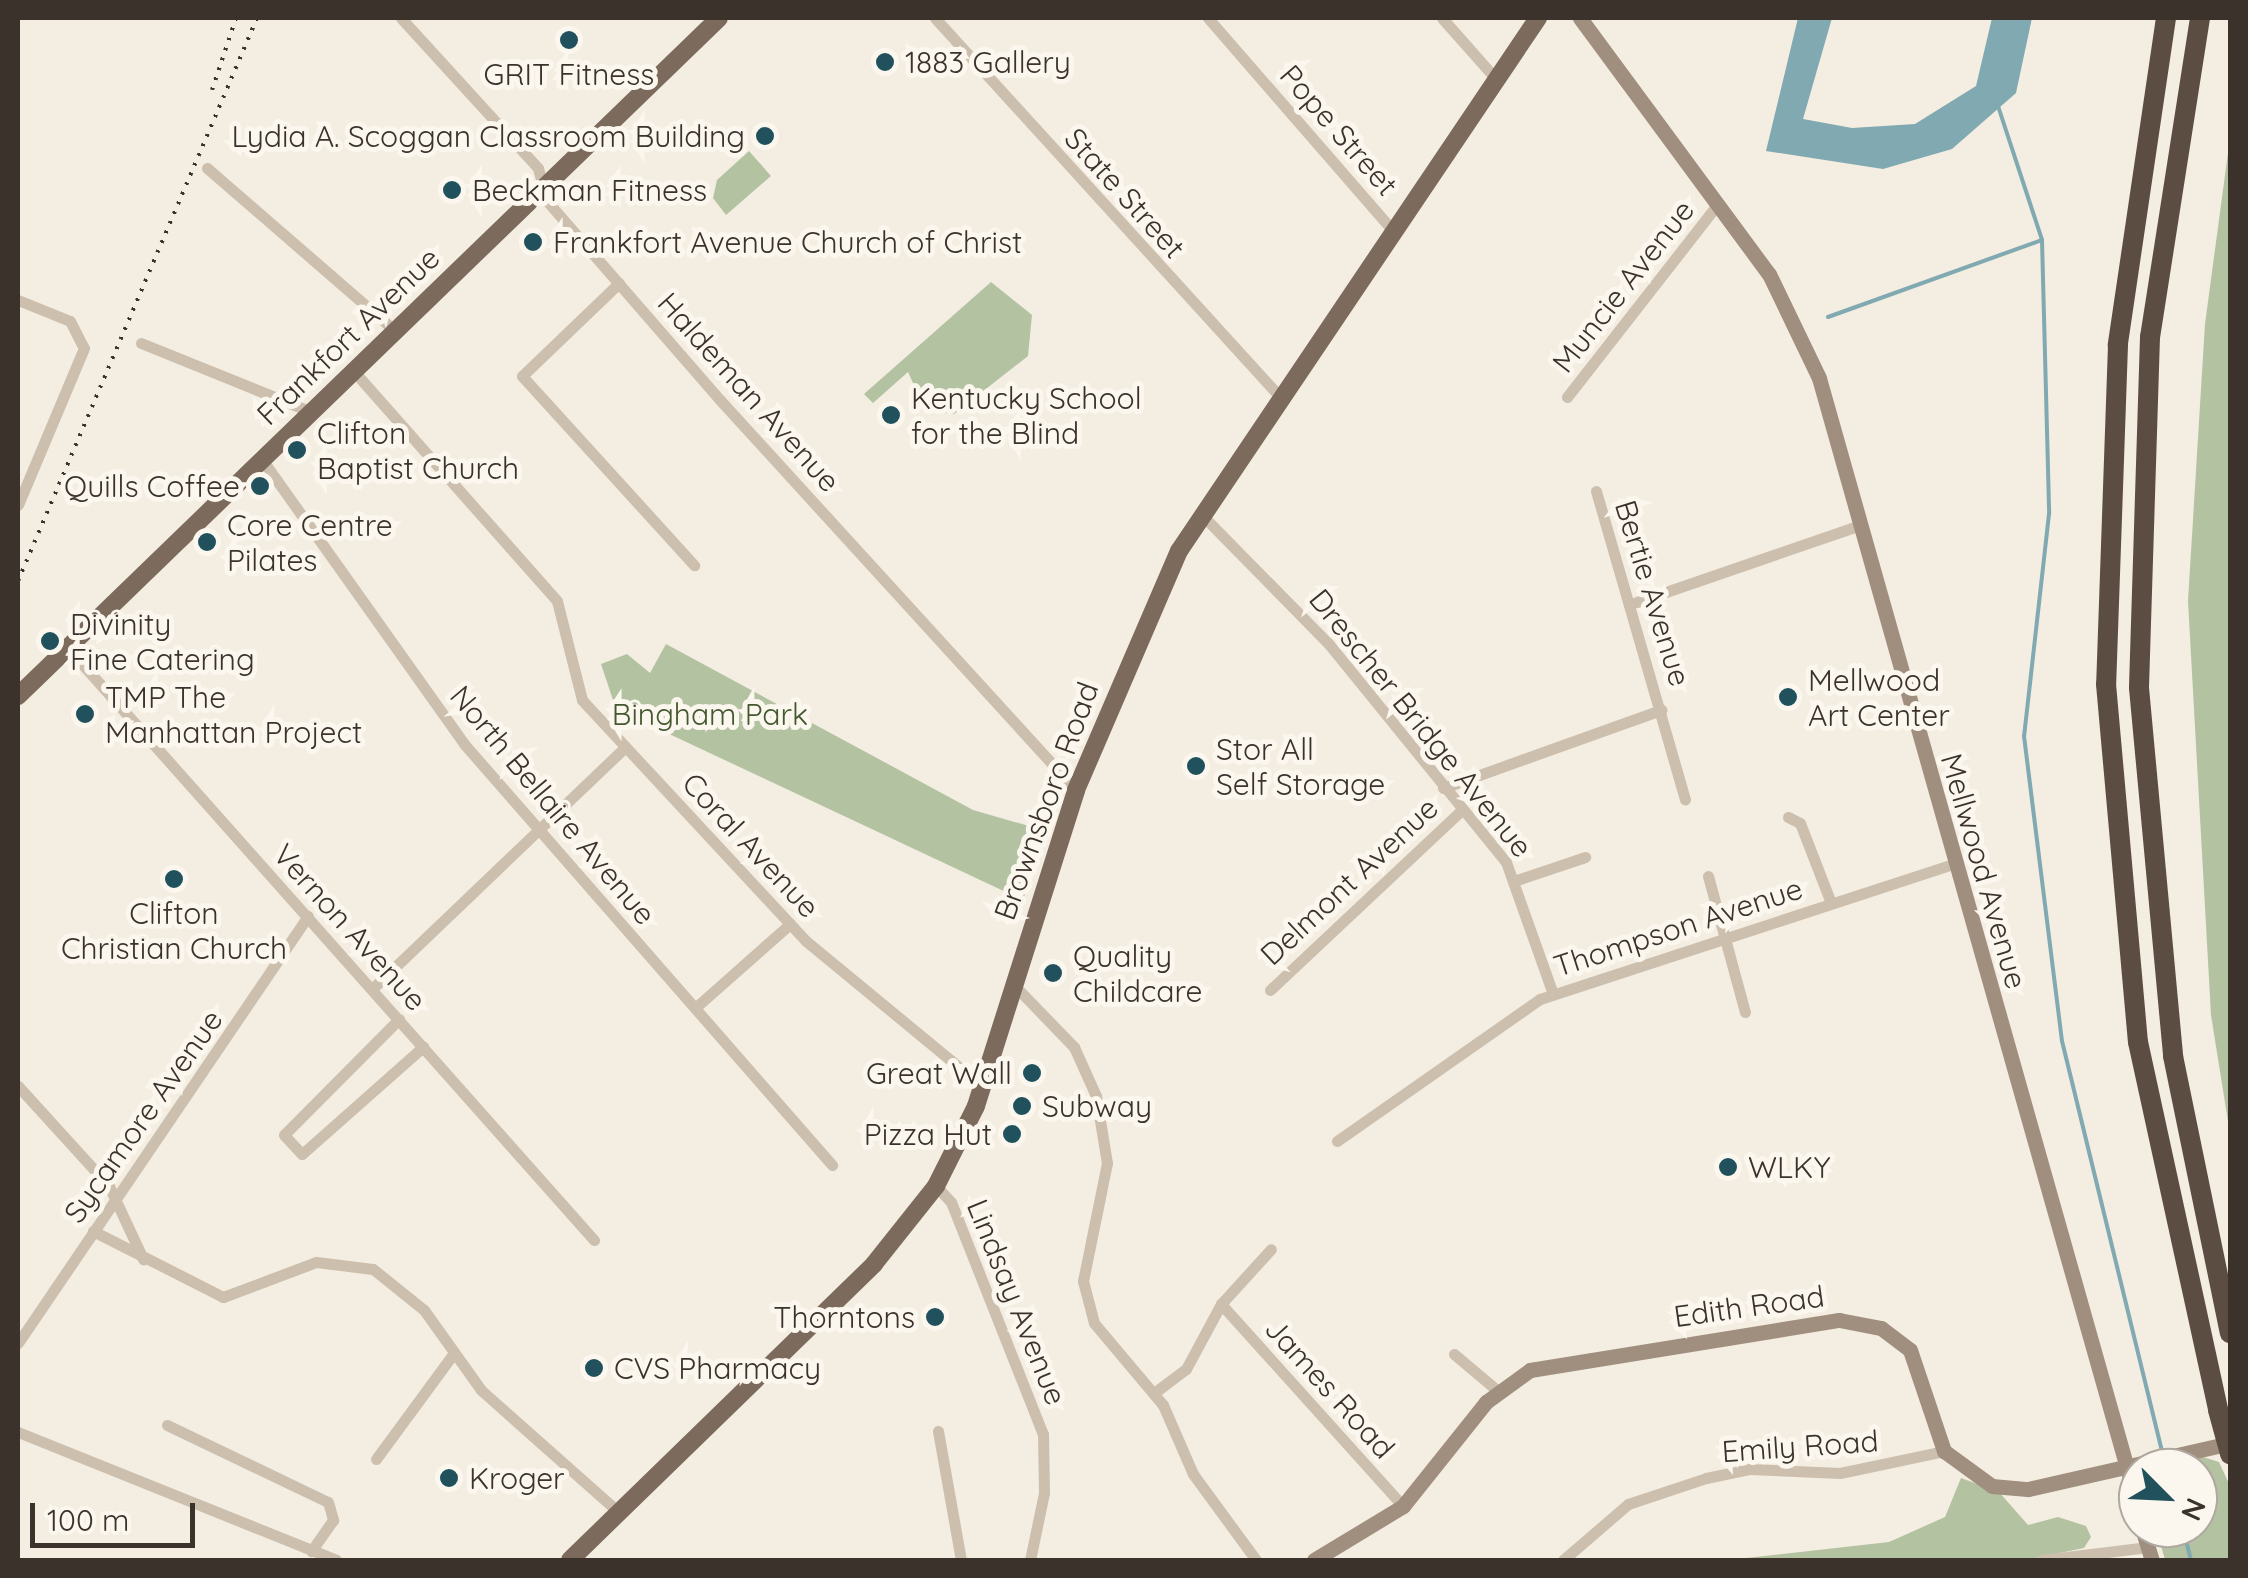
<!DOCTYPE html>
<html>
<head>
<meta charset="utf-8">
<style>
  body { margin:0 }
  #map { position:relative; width:2248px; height:1578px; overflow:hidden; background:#f4ede1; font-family:Quicksand,sans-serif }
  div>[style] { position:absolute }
  .green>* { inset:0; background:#b3c3a1 }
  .water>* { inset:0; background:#80a9b1 }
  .stream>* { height:4px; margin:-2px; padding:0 2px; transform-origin:2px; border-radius:2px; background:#80a9b1 }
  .street>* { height:11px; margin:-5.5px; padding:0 5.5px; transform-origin:5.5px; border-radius:5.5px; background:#ccbfad }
  .secondary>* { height:15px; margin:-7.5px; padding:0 7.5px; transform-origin:7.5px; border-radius:7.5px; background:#a08f7e }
  .primary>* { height:18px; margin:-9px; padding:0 9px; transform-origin:9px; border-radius:9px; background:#7c6b5d }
  .highway>* { height:20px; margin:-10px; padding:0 10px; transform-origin:10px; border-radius:10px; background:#5c4d42 }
  .rail>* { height:4px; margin-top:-2px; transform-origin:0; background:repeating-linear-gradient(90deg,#3b322b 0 2.5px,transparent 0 10.5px) }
  .highway-bridge>* { height:20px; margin:-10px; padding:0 10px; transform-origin:10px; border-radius:10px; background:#5c4d42 }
  .dots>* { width:28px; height:28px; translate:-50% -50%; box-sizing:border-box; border:5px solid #fbf7ee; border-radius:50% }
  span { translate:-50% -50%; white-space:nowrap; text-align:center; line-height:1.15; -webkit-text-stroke:10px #fbf7ee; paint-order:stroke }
  .poi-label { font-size:30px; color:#3b322b }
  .left { translate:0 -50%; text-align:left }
  .right { translate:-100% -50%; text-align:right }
  .street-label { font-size:30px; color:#3b322b }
  .park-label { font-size:30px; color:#44592f }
  .frame { position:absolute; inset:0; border:20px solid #3b322b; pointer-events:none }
  .north { position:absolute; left:2118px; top:1448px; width:100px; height:100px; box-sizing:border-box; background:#fbf7ee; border:2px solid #aea8a0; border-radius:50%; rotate:114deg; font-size:28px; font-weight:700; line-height:40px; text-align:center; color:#3b322b }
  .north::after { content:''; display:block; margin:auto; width:35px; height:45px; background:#20515d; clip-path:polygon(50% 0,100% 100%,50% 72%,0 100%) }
  .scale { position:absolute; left:30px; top:1503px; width:165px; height:45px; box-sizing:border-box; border:5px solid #3b322b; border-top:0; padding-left:12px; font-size:30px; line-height:35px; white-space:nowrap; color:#3b322b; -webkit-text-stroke:8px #fbf7ee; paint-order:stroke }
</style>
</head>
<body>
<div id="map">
  <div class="green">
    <i style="clip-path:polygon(2230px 138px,2230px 1134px,2211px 1015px,2188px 601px,2205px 324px)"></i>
    <i style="clip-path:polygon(749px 151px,771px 176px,726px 215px,713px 198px,717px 180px)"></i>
    <i style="clip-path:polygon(991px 282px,1032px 315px,1028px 356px,954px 414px,925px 409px,908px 372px,873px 403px,864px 394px)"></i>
    <i style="clip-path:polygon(666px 644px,973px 810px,1046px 831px,1023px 900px,616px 709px,601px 664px,627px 654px,650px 673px)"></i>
    <i style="clip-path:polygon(2203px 1457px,2219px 1462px,2230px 1486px,2230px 1560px,2165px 1560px,2156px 1528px,2198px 1528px,2198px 1468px,2170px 1468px)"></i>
    <i style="clip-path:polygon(1961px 1478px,1999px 1492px,2028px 1525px,2058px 1517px,2086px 1526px,2091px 1537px,2084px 1548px,2026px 1560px,1728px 1560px,1889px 1542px,1945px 1517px)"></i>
  </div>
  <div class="water">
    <i style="clip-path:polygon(1798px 18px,1832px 18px,1803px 119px,1852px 128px,1915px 124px,1976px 86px,1992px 18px,2032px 18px,2016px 93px,1952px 149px,1883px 169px,1766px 151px)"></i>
  </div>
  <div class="stream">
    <i style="left:1998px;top:106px;width:141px;rotate:71.8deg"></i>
    <i style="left:2042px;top:240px;width:274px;rotate:88.5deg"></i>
    <i style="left:2049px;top:514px;width:223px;rotate:96.4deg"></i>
    <i style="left:2024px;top:736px;width:307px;rotate:82.9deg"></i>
    <i style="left:2062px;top:1041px;width:425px;rotate:76.3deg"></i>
    <i style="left:1828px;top:317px;width:227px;rotate:-19.8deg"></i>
    <i style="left:2183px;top:1528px;width:33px;rotate:76deg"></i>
  </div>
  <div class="street">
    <i style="left:401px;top:18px;width:203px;rotate:47.6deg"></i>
    <i style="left:538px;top:168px;width:34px;rotate:75deg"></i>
    <i style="left:547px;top:201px;width:264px;rotate:49deg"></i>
    <i style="left:720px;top:400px;width:528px;rotate:47.61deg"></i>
    <i style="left:935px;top:18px;width:514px;rotate:47.68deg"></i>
    <i style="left:1208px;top:18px;width:282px;rotate:49deg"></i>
    <i style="left:1442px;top:18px;width:81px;rotate:48.5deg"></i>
    <i style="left:207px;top:168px;width:246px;rotate:40.9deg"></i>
    <i style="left:619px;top:283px;width:134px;rotate:136.2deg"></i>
    <i style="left:522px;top:376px;width:256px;rotate:47.7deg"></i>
    <i style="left:18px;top:300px;width:56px;rotate:22deg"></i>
    <i style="left:70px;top:321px;width:30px;rotate:63deg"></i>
    <i style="left:84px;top:348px;width:170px;rotate:112.8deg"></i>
    <i style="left:141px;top:343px;width:181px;rotate:22deg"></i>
    <i style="left:351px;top:368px;width:311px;rotate:48.5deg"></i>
    <i style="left:557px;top:601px;width:102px;rotate:75.8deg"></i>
    <i style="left:582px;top:700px;width:329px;rotate:47.1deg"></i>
    <i style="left:806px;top:941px;width:228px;rotate:39.5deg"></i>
    <i style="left:1567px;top:397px;width:244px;rotate:-52deg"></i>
    <i style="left:261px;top:458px;width:352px;rotate:54.6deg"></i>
    <i style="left:465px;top:745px;width:558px;rotate:48.85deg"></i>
    <i style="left:1596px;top:491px;width:321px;rotate:73.9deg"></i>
    <i style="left:1202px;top:515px;width:180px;rotate:45.5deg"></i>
    <i style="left:1328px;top:643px;width:282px;rotate:50.9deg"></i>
    <i style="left:1506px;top:862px;width:140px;rotate:70.4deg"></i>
    <i style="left:1631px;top:604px;width:242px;rotate:-19deg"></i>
    <i style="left:68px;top:648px;width:792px;rotate:48.38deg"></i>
    <i style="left:1443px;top:788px;width:232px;rotate:-19.7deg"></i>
    <i style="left:1788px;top:817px;width:13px;rotate:27deg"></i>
    <i style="left:1800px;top:823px;width:86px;rotate:68.8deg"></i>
    <i style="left:1708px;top:876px;width:141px;rotate:74.8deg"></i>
    <i style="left:1517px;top:880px;width:72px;rotate:-18.7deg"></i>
    <i style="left:1011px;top:982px;width:91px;rotate:45.9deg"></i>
    <i style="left:1074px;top:1047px;width:54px;rotate:65.8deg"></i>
    <i style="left:1096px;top:1096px;width:68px;rotate:80.7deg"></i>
    <i style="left:1107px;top:1163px;width:120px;rotate:101.5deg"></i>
    <i style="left:1083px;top:1281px;width:43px;rotate:75.3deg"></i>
    <i style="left:1094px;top:1323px;width:107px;rotate:49.9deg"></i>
    <i style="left:1163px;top:1405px;width:75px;rotate:66.5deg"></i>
    <i style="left:1193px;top:1474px;width:107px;rotate:53.8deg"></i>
    <i style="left:372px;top:989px;width:350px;rotate:-43.7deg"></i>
    <i style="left:1270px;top:990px;width:263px;rotate:-43.2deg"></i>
    <i style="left:695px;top:1008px;width:127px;rotate:-41.5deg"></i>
    <i style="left:399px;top:1019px;width:163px;rotate:134.8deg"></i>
    <i style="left:284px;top:1135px;width:26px;rotate:47deg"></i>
    <i style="left:302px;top:1154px;width:162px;rotate:-41.5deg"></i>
    <i style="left:18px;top:1086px;width:135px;rotate:47.7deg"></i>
    <i style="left:109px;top:1186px;width:81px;rotate:65deg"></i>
    <i style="left:1337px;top:1141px;width:248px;rotate:-35deg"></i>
    <i style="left:1540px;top:999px;width:435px;rotate:-18.1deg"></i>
    <i style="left:936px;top:1186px;width:22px;rotate:47deg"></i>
    <i style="left:951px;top:1202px;width:250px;rotate:68.4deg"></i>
    <i style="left:1043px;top:1434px;width:59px;rotate:89deg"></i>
    <i style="left:1044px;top:1493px;width:68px;rotate:101.8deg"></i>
    <i style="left:93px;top:1231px;width:146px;rotate:26.9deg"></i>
    <i style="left:223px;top:1297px;width:99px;rotate:-20.6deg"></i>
    <i style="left:316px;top:1262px;width:57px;rotate:7deg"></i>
    <i style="left:373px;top:1269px;width:65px;rotate:38.8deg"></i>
    <i style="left:424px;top:1310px;width:98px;rotate:54.5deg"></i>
    <i style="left:481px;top:1390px;width:181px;rotate:41.6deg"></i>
    <i style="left:1221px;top:1304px;width:272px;rotate:48deg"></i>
    <i style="left:18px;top:1343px;width:516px;rotate:-55.82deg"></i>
    <i style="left:1454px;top:1354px;width:57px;rotate:40.1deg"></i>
    <i style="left:1154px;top:1393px;width:40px;rotate:-37deg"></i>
    <i style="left:1186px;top:1369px;width:74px;rotate:-61.7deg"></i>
    <i style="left:1221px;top:1304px;width:74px;rotate:-47.7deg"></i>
    <i style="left:167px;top:1425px;width:178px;rotate:25.6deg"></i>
    <i style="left:328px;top:1502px;width:19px;rotate:74deg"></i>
    <i style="left:333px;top:1520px;width:38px;rotate:125deg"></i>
    <i style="left:938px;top:1431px;width:131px;rotate:79.9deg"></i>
    <i style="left:18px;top:1432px;width:343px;rotate:21.9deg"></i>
    <i style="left:376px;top:1459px;width:130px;rotate:-53.7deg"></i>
    <i style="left:1563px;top:1560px;width:86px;rotate:-40.7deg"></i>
    <i style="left:1628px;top:1504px;width:82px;rotate:-18.4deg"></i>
    <i style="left:1706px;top:1478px;width:45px;rotate:-11.6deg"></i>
    <i style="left:1750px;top:1469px;width:90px;rotate:2.5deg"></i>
    <i style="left:1840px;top:1473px;width:106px;rotate:-11.9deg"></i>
    <i style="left:2042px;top:1560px;width:107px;rotate:-7deg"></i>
  </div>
  <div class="secondary">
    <i style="left:1580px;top:18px;width:318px;rotate:53.6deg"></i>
    <i style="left:1769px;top:274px;width:115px;rotate:64.3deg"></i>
    <i style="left:1819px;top:378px;width:1173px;rotate:74.22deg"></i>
    <i style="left:2142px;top:1528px;width:34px;rotate:73deg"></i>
    <i style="left:1314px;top:1560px;width:104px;rotate:-31.2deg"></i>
    <i style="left:1403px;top:1506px;width:133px;rotate:-51.4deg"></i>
    <i style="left:1486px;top:1402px;width:54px;rotate:-36deg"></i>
    <i style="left:1530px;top:1370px;width:313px;rotate:-9.2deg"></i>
    <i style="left:1839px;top:1320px;width:43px;rotate:10.8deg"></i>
    <i style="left:1881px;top:1328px;width:36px;rotate:37deg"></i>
    <i style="left:1910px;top:1350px;width:107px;rotate:71.4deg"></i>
    <i style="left:1944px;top:1451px;width:59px;rotate:36.1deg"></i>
    <i style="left:1992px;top:1486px;width:36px;rotate:5deg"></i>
    <i style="left:2028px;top:1489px;width:207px;rotate:-12.8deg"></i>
  </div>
  <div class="primary">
    <i style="left:18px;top:696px;width:975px;rotate:-44.04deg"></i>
    <i style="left:570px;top:1560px;width:424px;rotate:-44.2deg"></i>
    <i style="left:874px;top:1264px;width:100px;rotate:-51.5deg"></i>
    <i style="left:936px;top:1186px;width:89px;rotate:-63.4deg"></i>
    <i style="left:976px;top:1106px;width:331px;rotate:-72.4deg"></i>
    <i style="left:1076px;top:790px;width:260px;rotate:-66.7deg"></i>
    <i style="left:1179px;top:551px;width:643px;rotate:-56.04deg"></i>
  </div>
  <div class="highway">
    <i style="left:2166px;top:18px;width:331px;rotate:98.4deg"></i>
    <i style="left:2118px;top:345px;width:339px;rotate:92deg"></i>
    <i style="left:2106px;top:684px;width:359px;rotate:84.9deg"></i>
    <i style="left:2138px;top:1042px;width:377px;rotate:77.7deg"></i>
    <i style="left:2200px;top:18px;width:323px;rotate:98.9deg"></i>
    <i style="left:2150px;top:337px;width:351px;rotate:91.8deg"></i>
    <i style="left:2139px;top:688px;width:370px;rotate:84.7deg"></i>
    <i style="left:2173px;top:1056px;width:283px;rotate:78.4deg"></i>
  </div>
  <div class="rail">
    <i style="left:212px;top:90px;width:76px;rotate:-71.6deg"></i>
    <i style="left:18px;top:581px;width:612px;rotate:-67deg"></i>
  </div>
  <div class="highway-bridge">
    <i style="left:2218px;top:1410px;width:46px;rotate:74.7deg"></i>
  </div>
  <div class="dots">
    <i style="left:569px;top:40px;background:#20515d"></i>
    <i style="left:885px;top:62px;background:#20515d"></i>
    <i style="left:765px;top:136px;background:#20515d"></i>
    <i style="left:452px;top:190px;background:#20515d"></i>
    <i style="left:533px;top:242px;background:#20515d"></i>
    <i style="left:891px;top:415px;background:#20515d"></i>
    <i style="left:297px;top:450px;background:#20515d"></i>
    <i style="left:260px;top:486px;background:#20515d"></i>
    <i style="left:207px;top:542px;background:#20515d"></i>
    <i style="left:50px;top:641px;background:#20515d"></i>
    <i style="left:1788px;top:697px;background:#20515d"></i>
    <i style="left:85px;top:714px;background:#20515d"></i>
    <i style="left:1196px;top:766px;background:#20515d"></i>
    <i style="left:174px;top:879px;background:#20515d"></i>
    <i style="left:1053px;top:973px;background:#20515d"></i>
    <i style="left:1032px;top:1073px;background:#20515d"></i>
    <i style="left:1022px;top:1106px;background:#20515d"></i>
    <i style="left:1012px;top:1134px;background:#20515d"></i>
    <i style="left:1728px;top:1167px;background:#20515d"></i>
    <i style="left:935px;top:1317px;background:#20515d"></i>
    <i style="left:594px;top:1368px;background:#20515d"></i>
    <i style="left:449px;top:1478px;background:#20515d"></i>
  </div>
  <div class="poi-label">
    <span class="left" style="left:905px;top:62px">1883 Gallery</span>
    <span style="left:569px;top:74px">GRIT Fitness</span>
    <span class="right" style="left:745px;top:136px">Lydia A. Scoggan Classroom Building</span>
    <span class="left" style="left:472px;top:190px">Beckman Fitness</span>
    <span class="left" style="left:553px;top:242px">Frankfort Avenue Church of Christ</span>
    <span class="left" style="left:911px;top:415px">Kentucky School<br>for the Blind</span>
    <span class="left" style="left:317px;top:450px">Clifton<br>Baptist Church</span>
    <span class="right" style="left:240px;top:486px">Quills Coffee</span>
    <span class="left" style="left:227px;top:542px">Core Centre<br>Pilates</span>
    <span class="left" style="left:70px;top:641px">Divinity<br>Fine Catering</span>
    <span class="left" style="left:1808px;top:697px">Mellwood<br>Art Center</span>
    <span class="left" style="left:105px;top:714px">TMP The<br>Manhattan Project</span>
    <span class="left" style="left:1216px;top:766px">Stor All<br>Self Storage</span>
    <span style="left:174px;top:930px">Clifton<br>Christian Church</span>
    <span class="left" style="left:1073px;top:973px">Quality<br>Childcare</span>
    <span class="right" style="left:1012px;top:1073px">Great Wall</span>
    <span class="left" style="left:1042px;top:1106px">Subway</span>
    <span class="right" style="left:992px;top:1134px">Pizza Hut</span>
    <span class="left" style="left:1748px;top:1167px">WLKY</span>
    <span class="right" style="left:915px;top:1317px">Thorntons</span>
    <span class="left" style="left:614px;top:1368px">CVS Pharmacy</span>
    <span class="left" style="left:469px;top:1478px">Kroger</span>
  </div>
  <div class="street-label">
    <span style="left:1339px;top:130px;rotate:49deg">Pope Street</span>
    <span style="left:1125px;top:193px;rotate:48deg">State Street</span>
    <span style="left:1623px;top:286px;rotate:-52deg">Muncie Avenue</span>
    <span style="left:348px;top:336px;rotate:-44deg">Frankfort Avenue</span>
    <span style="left:749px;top:392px;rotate:48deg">Haldeman Avenue</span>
    <span style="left:1653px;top:593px;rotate:73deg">Bertie Avenue</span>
    <span style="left:1421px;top:723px;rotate:51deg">Drescher Bridge Avenue</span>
    <span style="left:1046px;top:801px;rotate:-70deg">Brownsboro Road</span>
    <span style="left:553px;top:805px;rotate:50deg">North Bellaire Avenue</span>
    <span style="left:751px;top:845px;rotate:47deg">Coral Avenue</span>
    <span style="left:1984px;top:871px;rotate:74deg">Mellwood Avenue</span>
    <span style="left:1349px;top:881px;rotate:-43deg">Delmont Avenue</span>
    <span style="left:350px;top:927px;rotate:48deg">Vernon Avenue</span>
    <span style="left:1678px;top:927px;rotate:-18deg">Thompson Avenue</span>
    <span style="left:143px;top:1116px;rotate:-55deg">Sycamore Avenue</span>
    <span style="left:1017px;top:1302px;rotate:68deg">Lindsay Avenue</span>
    <span style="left:1749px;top:1306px;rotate:-8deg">Edith Road</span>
    <span style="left:1330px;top:1388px;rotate:48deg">James Road</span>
    <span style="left:1800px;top:1446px;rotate:-4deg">Emily Road</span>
  </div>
  <div class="park-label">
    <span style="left:710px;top:714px">Bingham Park</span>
  </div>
  <div class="frame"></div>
  <div class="north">N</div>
  <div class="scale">100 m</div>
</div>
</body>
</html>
